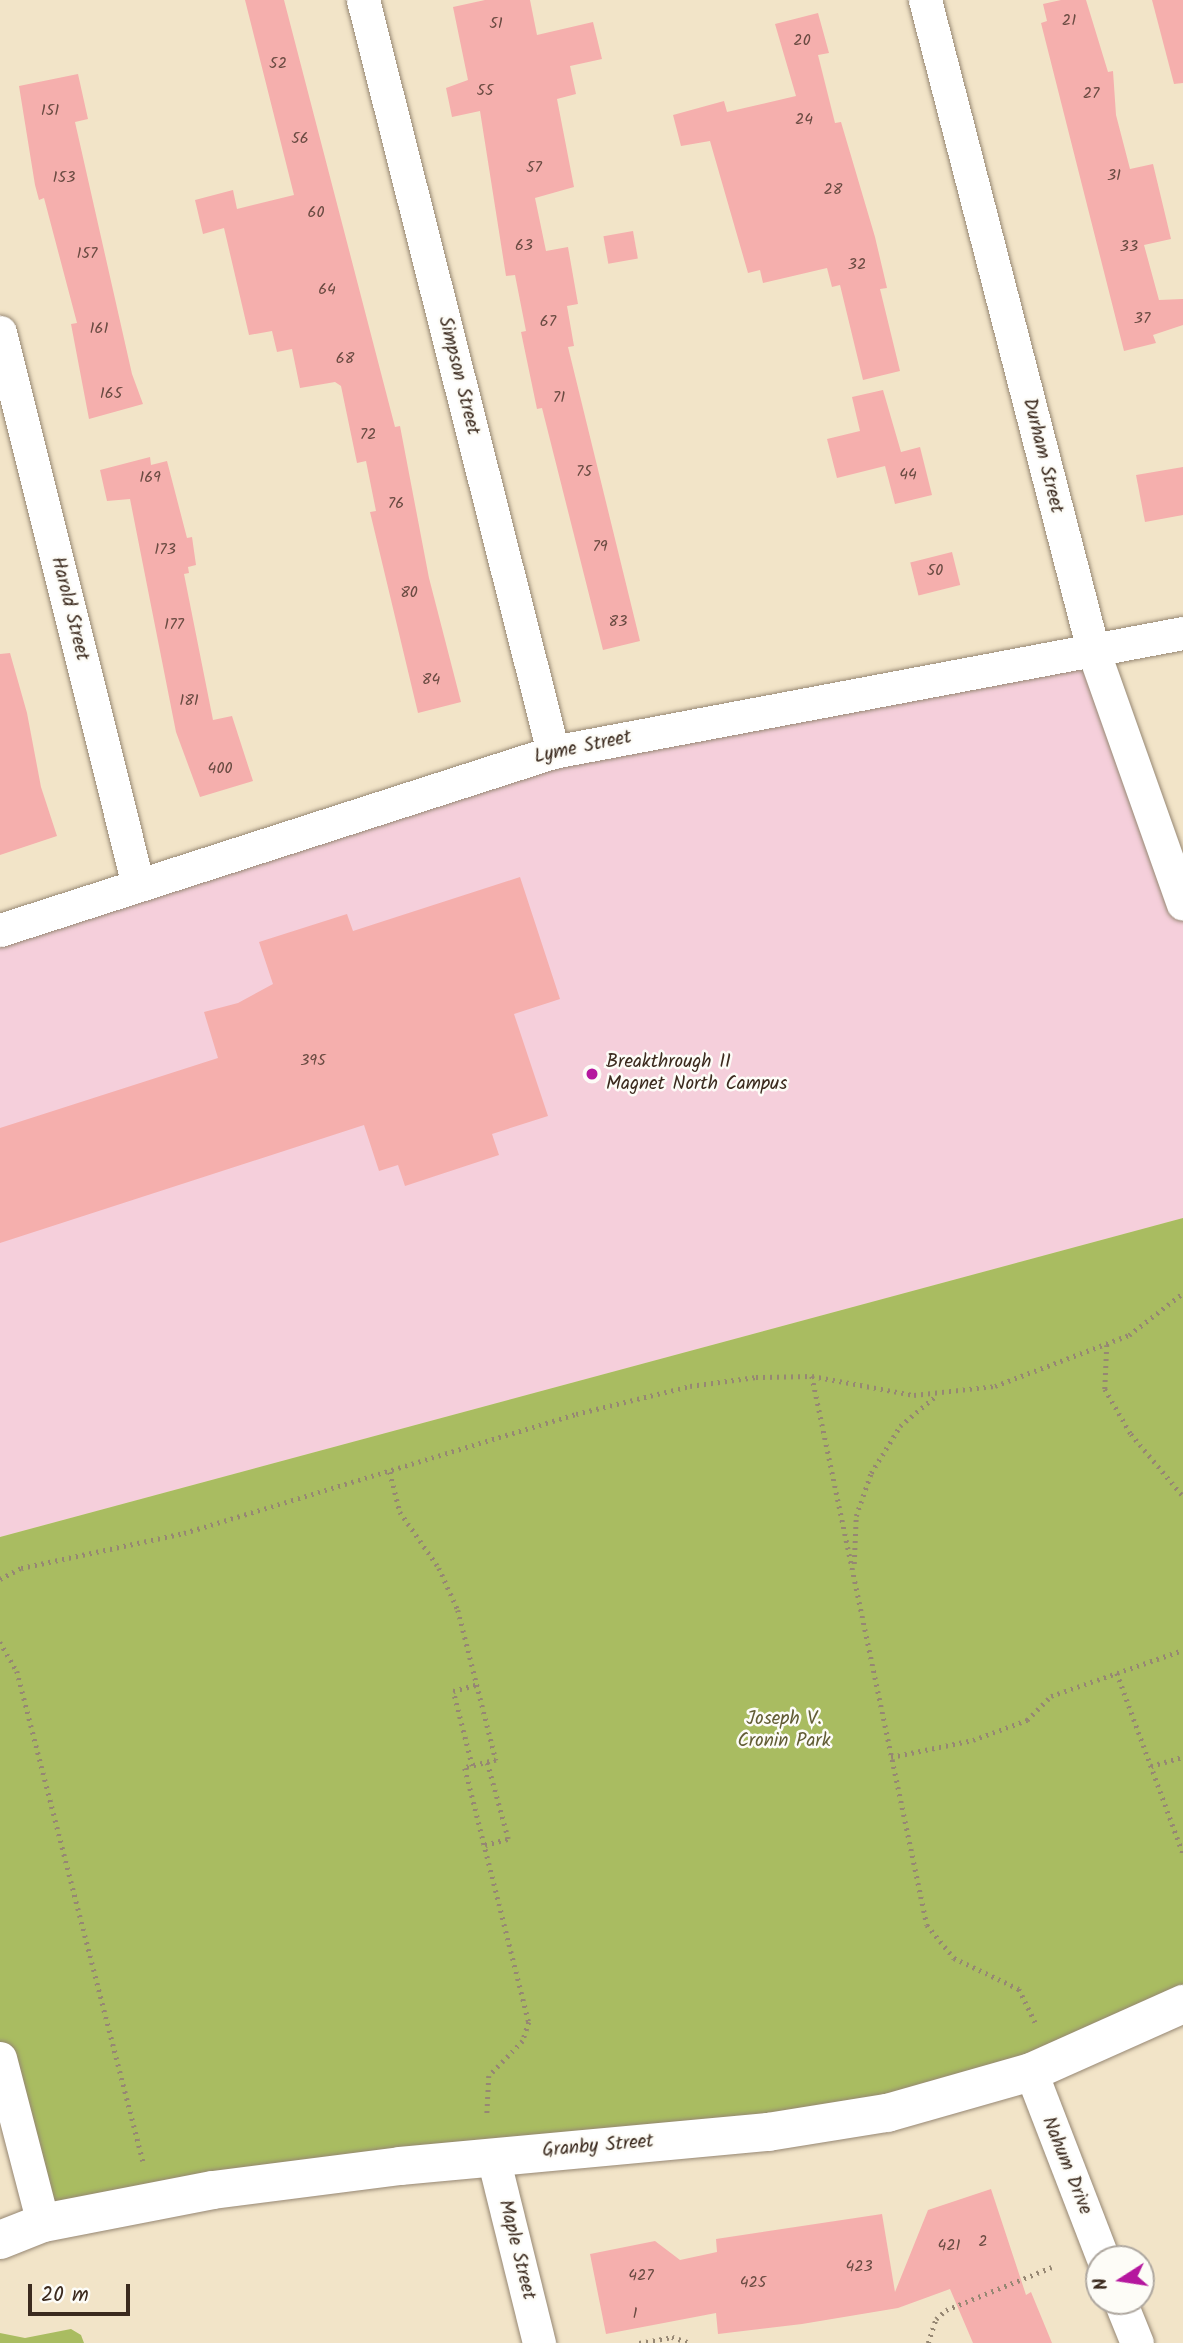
<!DOCTYPE html>
<html>
<head>
<meta charset="utf-8">
<style>
  body { margin:0 }
  #map { position:relative; width:1183px; height:2343px; overflow:hidden; background:#f2e4c8; font-family:Kalam,sans-serif }
  div>[style] { position:absolute }
  .built>* { inset:0; background:#f5cfdb }
  .green>* { inset:0; background:#a9bc61 }
  .building>* { inset:0; background:#f5afad; transform-origin:0 0 }
  .path>* { height:4.5px; margin-top:-2.25px; transform-origin:0; background:repeating-linear-gradient(90deg,#968773 0 2px,transparent 0 7px) }
  .roads { filter:drop-shadow(0 0 2px #968773) drop-shadow(0 0 2px #968773) }
  .minor>* { height:33px; margin:-16.5px; padding:0 16.5px; transform-origin:16.5px; border-radius:16.5px; background:#fff }
  .secondary>* { height:38px; margin:-19px; padding:0 19px; transform-origin:19px; border-radius:19px; background:#fff }
  .dots>* { width:19px; height:19px; translate:-50% -50%; box-sizing:border-box; border:4px solid #fdfcf7; border-radius:50% }
  span { translate:-50% -50%; white-space:nowrap; text-align:center; line-height:1.15; -webkit-text-stroke:5px #fdfcf7; paint-order:stroke }
  .number-label { font-size:16px; color:#6a4b42 }
  .number-label span { -webkit-text-stroke-width:0 }
  .street-label { font-size:19px; color:#3b2a1e }
  .poi-label { font-size:19px; color:#3b2a1e }
  .left { translate:0 -50%; text-align:left }
  .park-label { font-size:19px; color:#625d35 }
  .north { position:absolute; left:1085px; top:2245px; width:70px; height:70px; box-sizing:border-box; background:#fdfcf7; border:2px solid #afa8a0; border-radius:50%; rotate:258deg; font-size:19px; font-weight:700; line-height:28px; text-align:center; color:#3b2a1e }
  .north::after { content:''; display:block; margin:auto; width:24px; height:32px; background:#b5179e; clip-path:polygon(50% 0,100% 100%,50% 72%,0 100%) }
  .scale { position:absolute; left:28px; top:2284px; width:102px; height:32px; box-sizing:border-box; border:4px solid #3b2a1e; border-top:0; padding-left:9px; font-size:21px; line-height:24px; white-space:nowrap; color:#3b2a1e; -webkit-text-stroke:5px #fdfcf7; paint-order:stroke }
</style>
</head>
<body>
<div id="map">
  <div class="built">
    <i style="clip-path:polygon(1093px 650px,1183px 904px,1183px 1218px,0 1537px,0 930px,553px 752px)"></i>
  </div>
  <div class="green">
    <i style="clip-path:polygon(1183px 1218px,1183px 2004px,887px 2113px,43px 2223px,0 2059px,0 1537px)"></i>
    <i style="clip-path:polygon(71px 2329px,81px 2335px,84px 2343px,0 2343px,0 2333px,25px 2338px)"></i>
  </div>
  <div class="building">
    <i style="clip-path:polygon(245px 0,284px 0,395px 427px,400px 426px,429px 578px,461px 702px,418px 713px,370px 512px,376px 511px,366px 461px,357px 463px,341px 386px,335px 382px,300px 388px,292px 349px,277px 352px,272px 331px,249px 335px,224px 228px,203px 234px,195px 200px,233px 190px,237px 209px,294px 195px)"></i>
    <i style="clip-path:polygon(485px 0,530px 0,537px 35px,593px 22px,602px 59px,570px 66px,576px 94px,557px 99px,574px 187px,535px 198px,546px 251px,568px 247px,578px 304px,567px 306px,574px 346px,568px 347px,640px 641px,603px 650px,542px 408px,537px 409px,521px 332px,526px 331px,515px 275px,506px 276px,480px 111px,452px 117px,446px 88px,468px 80px,453px 7px)"></i>
    <i style="clip-path:polygon(1061px 0,1086px 0,1108px 72px,1113px 71px,1116px 115px,1130px 169px,1153px 164px,1171px 239px,1144px 245px,1159px 300px,1183px 299px,1183px 325px,1153px 335px,1156px 343px,1124px 351px,1041px 23px,1047px 21px,1043px 4px)"></i>
    <i style="clip-path:polygon(1152px 0,1183px 0,1183px 83px,1174px 84px)"></i>
    <i style="clip-path:polygon(818px 13px,829px 53px,818px 55px,835px 123px,841px 122px,875px 237px,887px 288px,880px 289px,900px 371px,863px 380px,840px 285px,832px 287px,827px 268px,763px 283px,760px 270px,748px 273px,710px 141px,681px 146px,673px 115px,724px 101px,727px 112px,796px 96px,775px 24px)"></i>
    <i style="clip-path:polygon(78px 74px,88px 119px,75px 122px,132px 374px,143px 404px,89px 419px,71px 324px,77px 323px,44px 198px,39px 200px,35px 185px,19px 86px)"></i>
    <i style="left:633px;top:231px;width:28px;height:30px;rotate:80deg"></i>
    <i style="clip-path:polygon(883px 390px,901px 452px,920px 447px,932px 495px,895px 504px,885px 466px,837px 478px,827px 439px,860px 431px,852px 397px)"></i>
    <i style="clip-path:polygon(150px 457px,151px 465px,167px 461px,187px 538px,192px 537px,196px 565px,188px 567px,189px 573px,184px 574px,213px 720px,232px 716px,253px 781px,200px 797px,176px 732px,130px 499px,107px 501px,100px 470px)"></i>
    <i style="clip-path:polygon(1183px 467px,1183px 515px,1145px 522px,1136px 475px)"></i>
    <i style="left:952px;top:552px;width:34px;height:43px;rotate:76deg"></i>
    <i style="clip-path:polygon(10px 653px,27px 713px,41px 787px,57px 836px,0 855px,0 654px)"></i>
    <i style="clip-path:polygon(520px 877px,560px 999px,514px 1014px,548px 1116px,492px 1134px,499px 1155px,405px 1186px,398px 1165px,379px 1171px,364px 1125px,0 1243px,0 1128px,218px 1058px,204px 1012px,238px 1003px,273px 984px,259px 942px,347px 914px,353px 931px)"></i>
    <i style="clip-path:polygon(991px 2189px,1026px 2295px,1031px 2292px,1052px 2343px,973px 2343px,950px 2289px,898px 2308px,802px 2324px,718px 2334px,716px 2313px,606px 2334px,590px 2254px,655px 2241px,680px 2260px,717px 2252px,716px 2239px,882px 2214px,895px 2292px,928px 2210px)"></i>
  </div>
  <div class="path">
    <i style="left:1107px;top:1345px;width:44px;rotate:92.6deg"></i>
    <i style="left:1105px;top:1389px;width:52px;rotate:60deg"></i>
    <i style="left:1131px;top:1434px;width:81px;rotate:50deg"></i>
    <i style="left:812px;top:1376px;width:561px;rotate:78.17deg"></i>
    <i style="left:927px;top:1925px;width:43px;rotate:50.7deg"></i>
    <i style="left:954px;top:1958px;width:72px;rotate:25.5deg"></i>
    <i style="left:1019px;top:1989px;width:39px;rotate:64deg"></i>
    <i style="left:390px;top:1472px;width:41px;rotate:76deg"></i>
    <i style="left:400px;top:1512px;width:68px;rotate:55.1deg"></i>
    <i style="left:439px;top:1568px;width:46px;rotate:65.7deg"></i>
    <i style="left:458px;top:1610px;width:155px;rotate:75.8deg"></i>
    <i style="left:496px;top:1760px;width:32px;rotate:166deg"></i>
    <i style="left:465px;top:1768px;width:262px;rotate:75.9deg"></i>
    <i style="left:529px;top:2022px;width:20px;rotate:108deg"></i>
    <i style="left:523px;top:2041px;width:49px;rotate:134.2deg"></i>
    <i style="left:489px;top:2076px;width:40px;rotate:92.9deg"></i>
    <i style="left:854px;top:1564px;width:48px;rotate:-87.6deg"></i>
    <i style="left:856px;top:1516px;width:46px;rotate:-70.8deg"></i>
    <i style="left:871px;top:1473px;width:55px;rotate:-58.3deg"></i>
    <i style="left:900px;top:1426px;width:48px;rotate:-40deg"></i>
    <i style="left:0;top:1579px;width:24px;rotate:-28deg"></i>
    <i style="left:21px;top:1568px;width:167px;rotate:-12.1deg"></i>
    <i style="left:184px;top:1533px;width:410px;rotate:-16.9deg"></i>
    <i style="left:576px;top:1414px;width:117px;rotate:-13.8deg"></i>
    <i style="left:690px;top:1386px;width:67px;rotate:-7.8deg"></i>
    <i style="left:756px;top:1377px;width:56px;rotate:-1deg"></i>
    <i style="left:812px;top:1376px;width:104px;rotate:10.6deg"></i>
    <i style="left:914px;top:1395px;width:81px;rotate:-6.3deg"></i>
    <i style="left:995px;top:1386px;width:143px;rotate:-20.8deg"></i>
    <i style="left:1129px;top:1335px;width:68px;rotate:-37.9deg"></i>
    <i style="left:0;top:1642px;width:34px;rotate:60deg"></i>
    <i style="left:17px;top:1671px;width:506px;rotate:75.58deg"></i>
    <i style="left:1117px;top:1673px;width:192px;rotate:69.9deg"></i>
    <i style="left:891px;top:1757px;width:84px;rotate:-11.7deg"></i>
    <i style="left:973px;top:1740px;width:58px;rotate:-20.3deg"></i>
    <i style="left:1027px;top:1720px;width:34px;rotate:-45deg"></i>
    <i style="left:1051px;top:1696px;width:140px;rotate:-19.2deg"></i>
    <i style="left:472px;top:1766px;width:77px;rotate:-104.2deg"></i>
    <i style="left:453px;top:1691px;width:24px;rotate:-15deg"></i>
    <i style="left:1151px;top:1766px;width:33px;rotate:-16deg"></i>
    <i style="left:485px;top:1845px;width:24px;rotate:-15deg"></i>
    <i style="left:508px;top:1839px;width:80px;rotate:-105.3deg"></i>
    <i style="left:639px;top:2343px;width:34px;rotate:-10deg"></i>
    <i style="left:672px;top:2337px;width:20px;rotate:18deg"></i>
    <i style="left:928px;top:2343px;width:25px;rotate:-72deg"></i>
    <i style="left:936px;top:2319px;width:13px;rotate:-42deg"></i>
    <i style="left:946px;top:2310px;width:114px;rotate:-22.1deg"></i>
  </div>
  <div class="roads">
    <div class="minor">
      <i style="left:363px;top:0;width:776px;rotate:75.82deg"></i>
      <i style="left:925px;top:0;width:671px;rotate:75.51deg"></i>
      <i style="left:1093px;top:650px;width:269px;rotate:70.5deg"></i>
      <i style="left:0;top:332px;width:570px;rotate:75.99deg"></i>
      <i style="left:0;top:930px;width:581px;rotate:-17.84deg"></i>
      <i style="left:553px;top:752px;width:641px;rotate:-10.7deg"></i>
      <i style="left:0;top:2058px;width:171px;rotate:75.4deg"></i>
      <i style="left:1031px;top:2072px;width:200px;rotate:68.9deg"></i>
      <i style="left:493px;top:2157px;width:192px;rotate:76.1deg"></i>
      <i style="left:1120px;top:2301px;width:45px;rotate:68deg"></i>
    </div>
    <div class="secondary">
      <i style="left:0;top:2240px;width:46px;rotate:-21.6deg"></i>
      <i style="left:43px;top:2223px;width:173px;rotate:-11deg"></i>
      <i style="left:213px;top:2190px;width:189px;rotate:-7.3deg"></i>
      <i style="left:400px;top:2166px;width:370px;rotate:-5.3deg"></i>
      <i style="left:768px;top:2132px;width:121px;rotate:-9.1deg"></i>
      <i style="left:887px;top:2113px;width:150px;rotate:-15.9deg"></i>
      <i style="left:1031px;top:2072px;width:167px;rotate:-24.1deg"></i>
    </div>
  </div>
  <div class="dots">
    <i style="left:592px;top:1074px;background:#b5179e"></i>
  </div>
  <div class="number-label">
    <span style="left:1069px;top:21px">21</span>
    <span style="left:496px;top:24px">51</span>
    <span style="left:802px;top:41px">20</span>
    <span style="left:278px;top:64px">52</span>
    <span style="left:485px;top:91px">55</span>
    <span style="left:1091px;top:94px">27</span>
    <span style="left:50px;top:111px">151</span>
    <span style="left:804px;top:120px">24</span>
    <span style="left:300px;top:139px">56</span>
    <span style="left:534px;top:168px">57</span>
    <span style="left:1114px;top:176px">31</span>
    <span style="left:64px;top:178px">153</span>
    <span style="left:833px;top:190px">28</span>
    <span style="left:316px;top:213px">60</span>
    <span style="left:524px;top:246px">63</span>
    <span style="left:1129px;top:247px">33</span>
    <span style="left:87px;top:254px">157</span>
    <span style="left:857px;top:265px">32</span>
    <span style="left:327px;top:290px">64</span>
    <span style="left:1142px;top:319px">37</span>
    <span style="left:548px;top:322px">67</span>
    <span style="left:99px;top:329px">161</span>
    <span style="left:345px;top:359px">68</span>
    <span style="left:111px;top:394px">165</span>
    <span style="left:559px;top:398px">71</span>
    <span style="left:368px;top:435px">72</span>
    <span style="left:584px;top:472px">75</span>
    <span style="left:908px;top:475px">44</span>
    <span style="left:150px;top:478px">169</span>
    <span style="left:396px;top:504px">76</span>
    <span style="left:600px;top:547px">79</span>
    <span style="left:165px;top:550px">173</span>
    <span style="left:935px;top:571px">50</span>
    <span style="left:409px;top:593px">80</span>
    <span style="left:618px;top:622px">83</span>
    <span style="left:174px;top:625px">177</span>
    <span style="left:431px;top:680px">84</span>
    <span style="left:189px;top:701px">181</span>
    <span style="left:220px;top:769px">400</span>
    <span style="left:313px;top:1061px">395</span>
    <span style="left:983px;top:2242px">2</span>
    <span style="left:949px;top:2246px">421</span>
    <span style="left:859px;top:2267px">423</span>
    <span style="left:641px;top:2276px">427</span>
    <span style="left:753px;top:2283px">425</span>
    <span style="left:635px;top:2314px">1</span>
  </div>
  <div class="street-label">
    <span style="left:458px;top:376px;rotate:76deg">Simpson Street</span>
    <span style="left:1042px;top:456px;rotate:76deg">Durham Street</span>
    <span style="left:69px;top:609px;rotate:76deg">Harold Street</span>
    <span style="left:583px;top:748px;rotate:-12deg">Lyme Street</span>
    <span style="left:598px;top:2147px;rotate:-5deg">Granby Street</span>
    <span style="left:1066px;top:2166px;rotate:68deg">Nahum Drive</span>
    <span style="left:516px;top:2250px;rotate:76deg">Maple Street</span>
  </div>
  <div class="poi-label">
    <span class="left" style="left:606px;top:1074px">Breakthrough II<br>Magnet North Campus</span>
  </div>
  <div class="park-label">
    <span style="left:784px;top:1731px">Joseph V.<br>Cronin Park</span>
  </div>
  <div class="north">N</div>
  <div class="scale">20 m</div>
</div>
</body>
</html>
